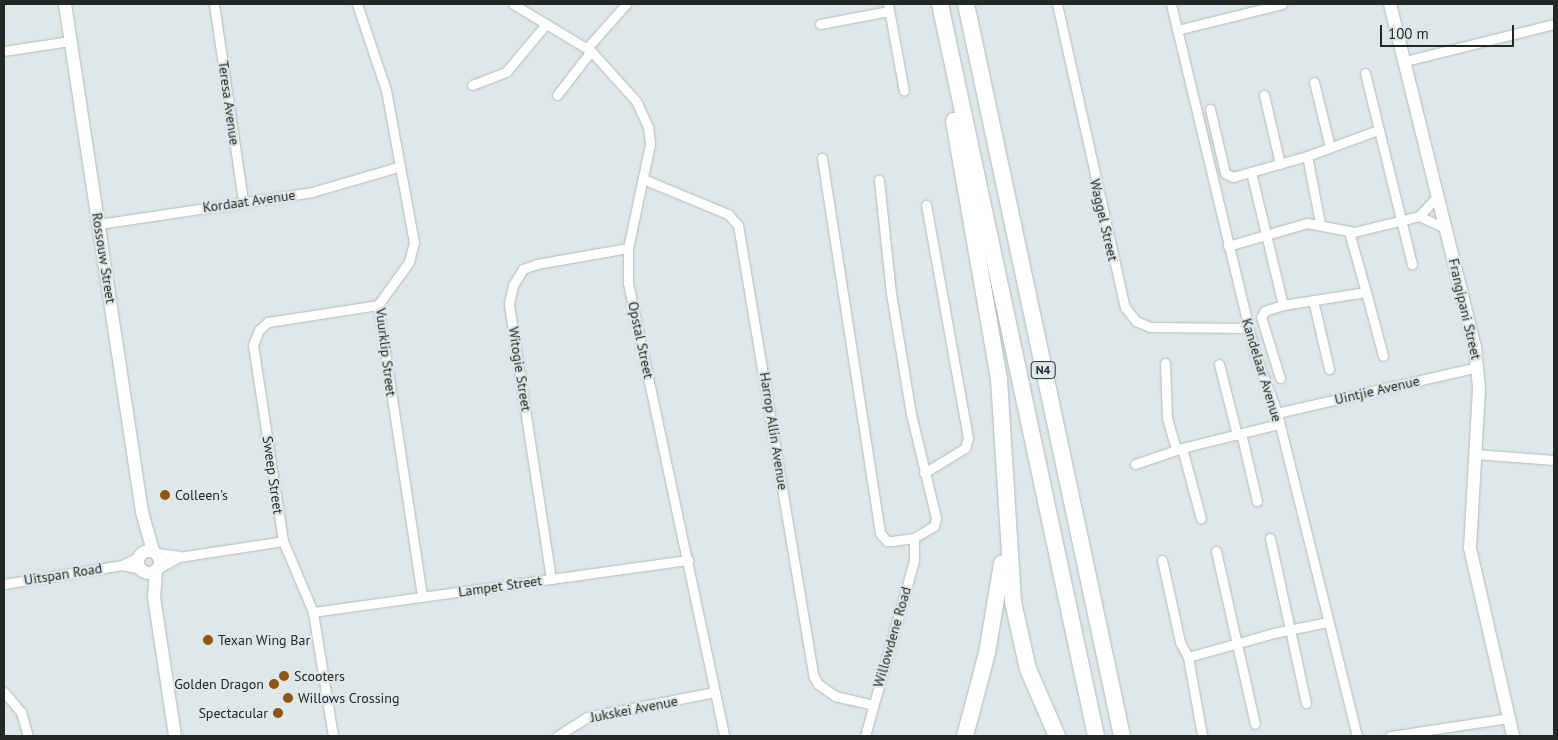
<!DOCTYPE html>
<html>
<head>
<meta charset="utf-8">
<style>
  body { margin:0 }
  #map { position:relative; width:1558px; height:740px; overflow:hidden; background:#dfe8e8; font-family:"PT Sans",sans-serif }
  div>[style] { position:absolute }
  .roads { filter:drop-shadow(0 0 1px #b1b9b9) drop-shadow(0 0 1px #b1b9b9) }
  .street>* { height:9px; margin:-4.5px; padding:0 4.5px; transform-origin:4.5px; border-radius:4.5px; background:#fff }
  .secondary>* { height:12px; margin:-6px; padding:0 6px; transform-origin:6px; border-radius:6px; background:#fff }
  .secondary>.ring { margin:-6px; padding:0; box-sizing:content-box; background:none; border:12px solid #fff; border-radius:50% }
  .highway>* { height:16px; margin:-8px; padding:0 8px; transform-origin:8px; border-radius:8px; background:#fff }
  .dots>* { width:14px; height:14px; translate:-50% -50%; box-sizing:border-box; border:2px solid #dfe8e8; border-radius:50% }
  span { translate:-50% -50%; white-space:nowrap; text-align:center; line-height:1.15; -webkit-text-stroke:4.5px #dfe8e8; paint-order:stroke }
  .shield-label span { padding:1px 4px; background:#dfe8e8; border:1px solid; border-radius:4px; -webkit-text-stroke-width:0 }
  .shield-label { font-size:12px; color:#242727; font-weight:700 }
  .street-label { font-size:14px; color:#242727 }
  .poi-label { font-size:14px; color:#242727 }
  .left { translate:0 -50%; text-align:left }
  .right { translate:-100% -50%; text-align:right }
  .frame { position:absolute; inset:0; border:5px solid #242727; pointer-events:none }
  .scale { position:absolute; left:1380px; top:25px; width:134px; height:22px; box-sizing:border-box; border:2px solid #242727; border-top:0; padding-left:6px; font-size:15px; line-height:18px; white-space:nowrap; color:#242727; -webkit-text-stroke:4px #dfe8e8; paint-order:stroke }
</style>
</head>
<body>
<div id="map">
  <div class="roads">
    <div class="street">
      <i style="left:214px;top:4px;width:199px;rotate:81.6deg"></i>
      <i style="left:357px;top:4px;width:91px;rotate:71.4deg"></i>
      <i style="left:386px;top:90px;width:155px;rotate:79.6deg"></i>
      <i style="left:414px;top:242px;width:21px;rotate:104deg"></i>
      <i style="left:409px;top:262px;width:53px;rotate:125.8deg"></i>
      <i style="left:378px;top:305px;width:295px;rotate:81.4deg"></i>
      <i style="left:513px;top:4px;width:91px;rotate:31.1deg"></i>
      <i style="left:591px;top:51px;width:67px;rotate:48deg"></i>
      <i style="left:636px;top:101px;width:29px;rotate:65deg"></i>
      <i style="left:648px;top:127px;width:17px;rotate:83deg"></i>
      <i style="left:650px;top:144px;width:106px;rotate:101.9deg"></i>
      <i style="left:628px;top:248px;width:35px;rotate:90deg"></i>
      <i style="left:628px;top:283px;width:463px;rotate:78deg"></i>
      <i style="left:888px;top:4px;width:88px;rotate:79.6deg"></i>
      <i style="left:1057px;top:4px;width:311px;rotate:77.4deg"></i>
      <i style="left:1125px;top:307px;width:18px;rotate:52deg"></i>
      <i style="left:1136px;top:321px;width:15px;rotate:23deg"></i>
      <i style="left:1150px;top:327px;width:98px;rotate:0.6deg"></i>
      <i style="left:1171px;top:4px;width:357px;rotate:76.5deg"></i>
      <i style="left:1254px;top:351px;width:66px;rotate:69.6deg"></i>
      <i style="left:1277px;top:413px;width:333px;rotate:76.1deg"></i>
      <i style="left:820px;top:24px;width:70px;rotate:-10.7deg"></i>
      <i style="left:1177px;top:30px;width:108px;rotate:-13.9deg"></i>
      <i style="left:587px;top:48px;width:59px;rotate:-48.4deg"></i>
      <i style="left:4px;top:51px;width:67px;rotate:-8.6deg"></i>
      <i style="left:1405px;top:61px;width:154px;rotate:-13.9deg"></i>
      <i style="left:1365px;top:73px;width:197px;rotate:76.2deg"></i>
      <i style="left:1314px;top:82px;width:67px;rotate:76.2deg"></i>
      <i style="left:472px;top:85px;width:36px;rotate:-21deg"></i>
      <i style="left:506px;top:72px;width:62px;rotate:-50.2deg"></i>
      <i style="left:557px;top:95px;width:56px;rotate:-52.3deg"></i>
      <i style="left:1264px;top:95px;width:71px;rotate:76.9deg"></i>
      <i style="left:1210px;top:109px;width:66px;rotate:76.8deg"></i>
      <i style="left:1225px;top:173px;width:9px;rotate:27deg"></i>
      <i style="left:1233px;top:177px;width:77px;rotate:-15.8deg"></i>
      <i style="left:1307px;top:156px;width:76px;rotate:-20.1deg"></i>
      <i style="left:1307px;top:156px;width:68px;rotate:79deg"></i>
      <i style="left:822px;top:158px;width:379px;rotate:81.2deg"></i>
      <i style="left:880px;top:533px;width:11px;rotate:49deg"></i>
      <i style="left:887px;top:541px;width:5px"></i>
      <i style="left:892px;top:541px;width:22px;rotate:-8deg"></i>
      <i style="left:914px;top:538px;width:23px;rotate:-31deg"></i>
      <i style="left:934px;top:526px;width:8px;rotate:-76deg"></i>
      <i style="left:936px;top:518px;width:107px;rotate:-103.5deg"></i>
      <i style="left:911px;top:414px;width:123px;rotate:-99.4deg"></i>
      <i style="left:891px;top:293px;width:114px;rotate:-96.1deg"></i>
      <i style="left:1251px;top:172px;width:137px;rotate:76.5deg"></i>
      <i style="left:1283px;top:305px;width:19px;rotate:162deg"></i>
      <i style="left:1265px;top:311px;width:7px;rotate:124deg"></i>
      <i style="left:1261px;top:317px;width:64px;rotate:72.7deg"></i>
      <i style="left:643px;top:179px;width:92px;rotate:22.4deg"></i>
      <i style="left:728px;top:214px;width:15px;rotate:48deg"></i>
      <i style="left:738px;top:225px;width:458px;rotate:80.5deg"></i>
      <i style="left:814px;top:677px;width:8px;rotate:60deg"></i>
      <i style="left:818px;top:684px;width:21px;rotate:35deg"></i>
      <i style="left:835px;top:696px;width:39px;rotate:13deg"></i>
      <i style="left:1419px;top:216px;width:29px;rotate:25deg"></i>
      <i style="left:99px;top:224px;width:215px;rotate:-8.5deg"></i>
      <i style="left:312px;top:192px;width:90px;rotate:-16.2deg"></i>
      <i style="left:1349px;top:232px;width:62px;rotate:74.2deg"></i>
      <i style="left:1228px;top:246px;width:82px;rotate:-16.2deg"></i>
      <i style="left:1307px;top:223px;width:48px;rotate:10.8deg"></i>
      <i style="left:1354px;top:232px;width:67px;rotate:-13.8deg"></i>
      <i style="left:1419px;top:216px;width:26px;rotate:-47deg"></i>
      <i style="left:1313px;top:300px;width:71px;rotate:76.9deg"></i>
      <i style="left:1283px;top:305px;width:84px;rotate:-8.9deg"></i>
      <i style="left:1366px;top:292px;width:66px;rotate:75.1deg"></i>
      <i style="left:1165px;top:363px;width:55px;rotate:87.9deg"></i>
      <i style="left:1167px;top:418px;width:33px;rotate:74deg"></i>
      <i style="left:1219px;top:364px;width:73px;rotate:75.8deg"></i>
      <i style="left:1277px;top:413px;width:206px;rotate:-12.9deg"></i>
      <i style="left:1241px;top:433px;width:70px;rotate:76.8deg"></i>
      <i style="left:1182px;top:448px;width:73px;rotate:75deg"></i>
      <i style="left:1475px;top:454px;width:79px;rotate:4.3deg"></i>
      <i style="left:1135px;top:464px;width:50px;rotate:-18.8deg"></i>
      <i style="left:1182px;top:448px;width:100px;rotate:-13.9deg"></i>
      <i style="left:924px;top:473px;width:48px;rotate:-31.4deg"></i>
      <i style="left:965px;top:448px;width:10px;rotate:-73deg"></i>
      <i style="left:968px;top:438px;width:237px;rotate:-100.2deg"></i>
      <i style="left:1270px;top:538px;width:169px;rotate:77.7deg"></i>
      <i style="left:1216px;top:551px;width:177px;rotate:77.3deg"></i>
      <i style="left:156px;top:553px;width:23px;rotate:7deg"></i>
      <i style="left:1162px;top:560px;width:84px;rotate:77.6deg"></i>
      <i style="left:1180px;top:642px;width:17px;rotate:62deg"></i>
      <i style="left:122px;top:565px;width:19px;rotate:12deg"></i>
      <i style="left:159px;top:568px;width:23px;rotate:-29deg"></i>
      <i style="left:179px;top:557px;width:105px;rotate:-8.7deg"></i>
      <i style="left:551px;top:579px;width:279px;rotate:-98.7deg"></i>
      <i style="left:509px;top:303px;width:18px;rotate:-77deg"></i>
      <i style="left:513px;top:285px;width:19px;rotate:-58deg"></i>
      <i style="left:523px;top:269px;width:15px;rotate:-20deg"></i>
      <i style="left:537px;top:264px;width:92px;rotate:-10deg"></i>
      <i style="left:4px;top:584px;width:120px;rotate:-9.1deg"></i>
      <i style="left:122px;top:565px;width:20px;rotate:-27deg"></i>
      <i style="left:313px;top:612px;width:379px;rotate:-7.9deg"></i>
      <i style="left:4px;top:692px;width:26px;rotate:50deg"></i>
      <i style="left:21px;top:712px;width:25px;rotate:74deg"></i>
      <i style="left:1202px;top:735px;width:79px;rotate:-100.2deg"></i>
      <i style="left:1188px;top:657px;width:89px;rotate:-15.6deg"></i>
      <i style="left:1274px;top:633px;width:54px;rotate:-11.7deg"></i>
      <i style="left:333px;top:736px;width:126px;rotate:-99.2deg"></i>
      <i style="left:313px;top:612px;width:77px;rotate:-112.9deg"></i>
      <i style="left:283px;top:541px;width:198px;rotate:-98.7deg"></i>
      <i style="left:253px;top:345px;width:16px;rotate:-68deg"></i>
      <i style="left:259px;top:330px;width:12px;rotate:-42deg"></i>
      <i style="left:268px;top:322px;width:111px;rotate:-8.8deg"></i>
      <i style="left:557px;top:736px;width:36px;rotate:-32deg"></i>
      <i style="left:587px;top:717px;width:130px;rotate:-11.1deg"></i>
      <i style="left:865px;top:736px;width:183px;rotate:-74.4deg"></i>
      <i style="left:914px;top:560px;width:22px;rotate:-90deg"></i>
      <i style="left:1390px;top:736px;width:120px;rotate:-8.6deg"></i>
    </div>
    <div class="secondary">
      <i style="left:65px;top:4px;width:514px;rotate:81.38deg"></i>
      <i style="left:142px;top:512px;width:41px;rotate:74.2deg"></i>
      <i style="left:1390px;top:4px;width:353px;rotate:76.1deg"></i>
      <i style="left:1475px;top:347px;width:41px;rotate:84.4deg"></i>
      <i style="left:1479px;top:388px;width:160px;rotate:93.2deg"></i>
      <i style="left:1470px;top:548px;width:193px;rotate:77.1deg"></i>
      <i class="ring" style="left:138px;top:551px;width:10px;height:10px"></i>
      <i style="left:156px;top:570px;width:27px;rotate:94deg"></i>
      <i style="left:154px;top:597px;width:141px;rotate:81.4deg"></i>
    </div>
    <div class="highway">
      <i style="left:940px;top:4px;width:748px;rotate:77.97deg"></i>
      <i style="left:966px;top:4px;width:748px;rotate:77.97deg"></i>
      <i style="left:954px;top:121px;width:262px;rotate:80.1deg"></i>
      <i style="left:999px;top:379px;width:223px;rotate:86.4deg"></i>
      <i style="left:1013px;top:602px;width:69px;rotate:77.4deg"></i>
      <i style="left:1028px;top:669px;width:73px;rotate:66.6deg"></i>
      <i style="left:965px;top:736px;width:86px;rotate:-75.2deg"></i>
      <i style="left:987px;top:653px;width:91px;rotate:-80.5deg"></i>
    </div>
  </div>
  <div class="dots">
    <i style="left:165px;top:495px;background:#905414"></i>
    <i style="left:208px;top:640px;background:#905414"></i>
    <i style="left:284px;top:676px;background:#905414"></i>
    <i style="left:274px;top:684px;background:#905414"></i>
    <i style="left:288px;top:698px;background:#905414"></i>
    <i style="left:278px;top:713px;background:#905414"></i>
  </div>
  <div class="shield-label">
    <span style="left:1043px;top:370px">N4</span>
  </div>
  <div class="street-label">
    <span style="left:229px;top:103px;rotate:82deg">Teresa Avenue</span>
    <span style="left:249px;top:201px;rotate:-8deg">Kordaat Avenue</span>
    <span style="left:1104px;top:220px;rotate:77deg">Waggel Street</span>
    <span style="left:104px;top:258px;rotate:81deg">Rossouw Street</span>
    <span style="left:1465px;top:309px;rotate:77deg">Frangipani Street</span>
    <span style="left:641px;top:340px;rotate:78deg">Opstal Street</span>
    <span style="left:386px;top:352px;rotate:83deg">Vuurklip Street</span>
    <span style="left:520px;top:369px;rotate:81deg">Witogie Street</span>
    <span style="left:1262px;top:370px;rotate:73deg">Kandelaar Avenue</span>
    <span style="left:1377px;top:390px;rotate:-13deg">Uintjie Avenue</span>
    <span style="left:774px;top:431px;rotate:81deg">Harrop Allin Avenue</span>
    <span style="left:273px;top:475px;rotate:82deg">Sweep Street</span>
    <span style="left:63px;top:574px;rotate:-9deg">Uitspan Road</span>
    <span style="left:500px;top:586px;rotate:-8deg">Lampet Street</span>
    <span style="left:892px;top:637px;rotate:-74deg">Willowdene Road</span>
    <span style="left:634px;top:709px;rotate:-11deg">Jukskei Avenue</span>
  </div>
  <div class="poi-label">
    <span class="left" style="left:175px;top:495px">Colleen's</span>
    <span class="left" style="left:218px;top:640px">Texan Wing Bar</span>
    <span class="left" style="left:294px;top:676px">Scooters</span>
    <span class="right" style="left:264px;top:684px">Golden Dragon</span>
    <span class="left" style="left:298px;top:698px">Willows Crossing</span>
    <span class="right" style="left:268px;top:713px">Spectacular</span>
  </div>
  <div class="frame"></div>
  <div class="scale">100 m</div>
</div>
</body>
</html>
